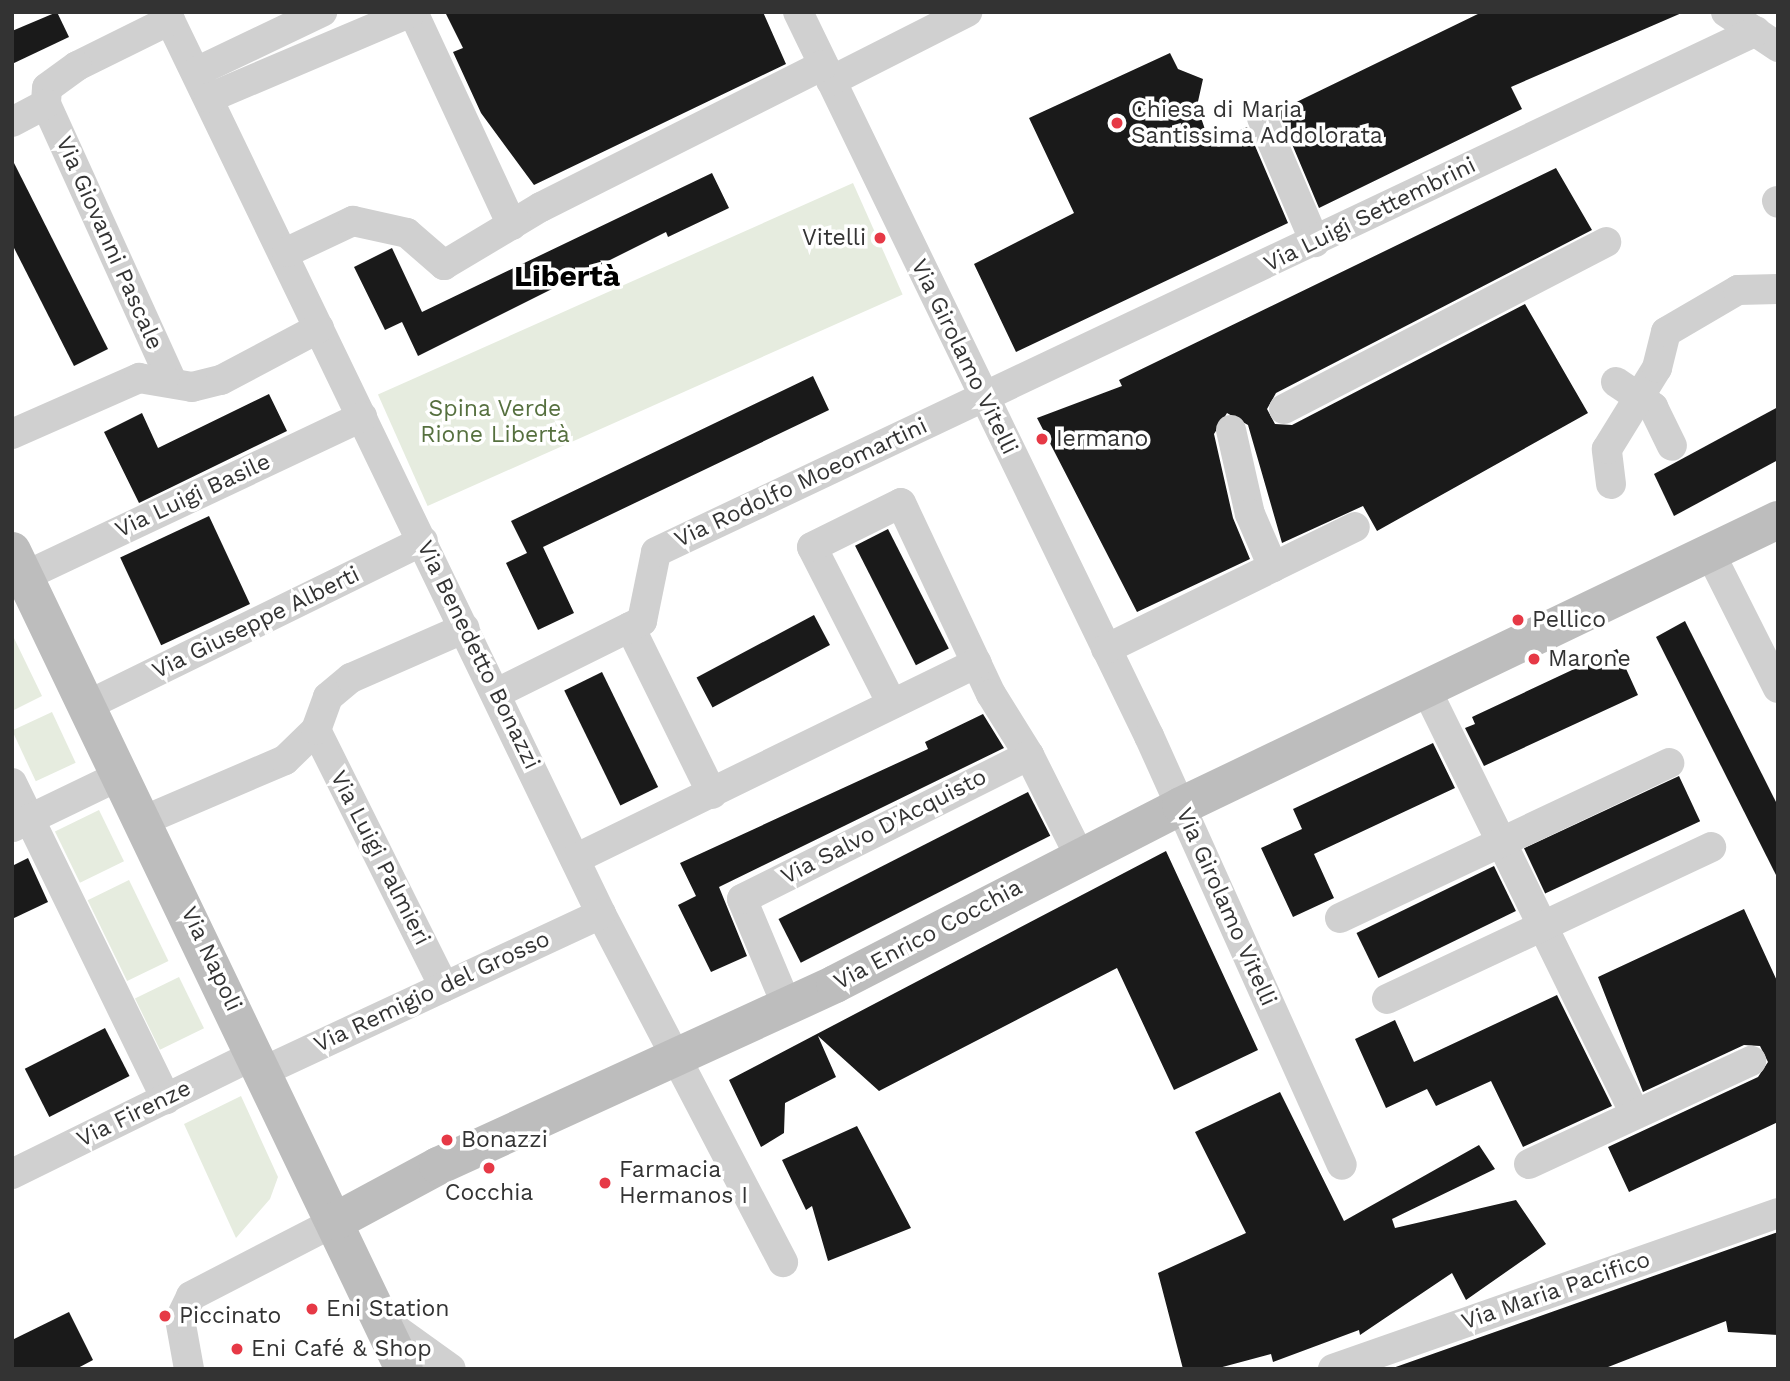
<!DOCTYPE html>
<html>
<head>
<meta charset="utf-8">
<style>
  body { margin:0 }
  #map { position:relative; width:1790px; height:1381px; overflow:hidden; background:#fff; font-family:"Work Sans",sans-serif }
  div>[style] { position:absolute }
  .green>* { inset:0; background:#e6ecdf; transform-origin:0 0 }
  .building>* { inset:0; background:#1a1a1a; transform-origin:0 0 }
  .street>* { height:30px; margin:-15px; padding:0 15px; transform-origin:15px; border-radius:15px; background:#d0d0d0 }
  .secondary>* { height:38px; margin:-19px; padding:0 19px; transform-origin:19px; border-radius:19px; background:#bdbdbd }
  .dots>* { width:19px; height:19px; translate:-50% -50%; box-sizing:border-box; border:4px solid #fff; border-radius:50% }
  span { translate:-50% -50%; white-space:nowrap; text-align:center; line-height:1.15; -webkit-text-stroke:7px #fff; paint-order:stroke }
  .poi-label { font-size:23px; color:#333 }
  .left { translate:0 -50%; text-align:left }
  .right { translate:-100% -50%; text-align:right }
  .street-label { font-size:23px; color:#333 }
  .park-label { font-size:23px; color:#56703f }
  .district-label { font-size:30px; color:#000; font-weight:700 }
  .frame { position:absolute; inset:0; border:14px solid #333; pointer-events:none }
</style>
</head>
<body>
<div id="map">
  <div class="green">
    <i style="left:853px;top:183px;width:122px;height:520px;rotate:66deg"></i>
    <i style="clip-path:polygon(12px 634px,42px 696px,12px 711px)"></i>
    <i style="left:52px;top:712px;width:56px;height:44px;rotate:65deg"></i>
    <i style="left:99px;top:810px;width:57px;height:49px;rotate:64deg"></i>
    <i style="left:129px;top:880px;width:90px;height:46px;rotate:64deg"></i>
    <i style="left:179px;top:977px;width:57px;height:49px;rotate:64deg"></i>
    <i style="clip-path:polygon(241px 1096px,278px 1177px,270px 1199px,236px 1238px,184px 1124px)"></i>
  </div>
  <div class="building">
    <i style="clip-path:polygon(57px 12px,69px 37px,12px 64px,12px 31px)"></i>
    <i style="clip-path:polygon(445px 12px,763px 12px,786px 64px,534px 185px,481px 113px,453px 52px,463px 48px)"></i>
    <i style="clip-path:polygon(1482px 12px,1684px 12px,1511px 87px,1522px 109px,1319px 208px,1278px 111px)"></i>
    <i style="clip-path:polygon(1170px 53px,1178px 69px,1203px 79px,1197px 106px,1210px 144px,1247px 127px,1288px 223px,1016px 352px,974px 264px,1074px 213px,1029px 118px)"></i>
    <i style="clip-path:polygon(12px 159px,108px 349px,74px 366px,12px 244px)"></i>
    <i style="clip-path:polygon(1556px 168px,1592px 230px,1276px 393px,1267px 409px,1275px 424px,1292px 425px,1525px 304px,1588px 413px,1377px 531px,1363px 506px,1282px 543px,1248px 425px,1227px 413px,1214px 434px,1233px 518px,1250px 559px,1137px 612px,1037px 418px,1122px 386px,1119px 380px)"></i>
    <i style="clip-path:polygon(712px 173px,729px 208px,668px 237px,666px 232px,418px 356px,402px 322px,385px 330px,354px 267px,392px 248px,422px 312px)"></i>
    <i style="clip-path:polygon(813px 376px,829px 410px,543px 547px,574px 613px,538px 630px,506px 563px,527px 553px,511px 521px)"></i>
    <i style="clip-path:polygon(269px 394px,287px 431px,139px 503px,104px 432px,142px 413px,158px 448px)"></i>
    <i style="clip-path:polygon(1778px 407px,1778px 460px,1674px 516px,1654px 474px)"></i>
    <i style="left:209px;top:516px;width:97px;height:98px;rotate:65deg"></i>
    <i style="left:888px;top:529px;width:134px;height:37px;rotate:63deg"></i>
    <i style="left:814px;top:615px;width:34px;height:133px;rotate:62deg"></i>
    <i style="clip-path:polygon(1685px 621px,1778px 806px,1778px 879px,1656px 637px)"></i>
    <i style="clip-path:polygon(1617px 649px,1638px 695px,1484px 766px,1465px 728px,1475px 724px,1472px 717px)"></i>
    <i style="left:602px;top:672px;width:128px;height:42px;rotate:64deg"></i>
    <i style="clip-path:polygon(983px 714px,1004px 748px,719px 887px,747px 956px,711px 972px,678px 905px,696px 896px,680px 863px,928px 749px,925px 742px)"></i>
    <i style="clip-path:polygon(1433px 743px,1455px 788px,1314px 854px,1334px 898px,1293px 917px,1261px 848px,1302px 829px,1293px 809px)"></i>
    <i style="left:1679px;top:776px;width:50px;height:171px;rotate:65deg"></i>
    <i style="left:1028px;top:792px;width:49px;height:280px;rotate:63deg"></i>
    <i style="clip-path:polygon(1166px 851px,1258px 1050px,1174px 1090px,1117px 968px,879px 1091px,818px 1036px,836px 1077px,785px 1103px,784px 1133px,761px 1147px,729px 1080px)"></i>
    <i style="clip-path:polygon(28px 858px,48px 902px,12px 919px,12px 866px)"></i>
    <i style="left:1494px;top:866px;width:50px;height:153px;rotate:64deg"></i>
    <i style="clip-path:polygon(1744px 909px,1778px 983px,1778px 1122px,1629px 1192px,1608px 1147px,1758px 1077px,1768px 1062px,1760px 1046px,1744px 1045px,1643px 1092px,1598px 977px)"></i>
    <i style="clip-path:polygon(1557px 995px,1612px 1106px,1523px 1147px,1491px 1081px,1436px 1106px,1427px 1089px,1386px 1108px,1355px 1039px,1395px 1020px,1414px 1062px)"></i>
    <i style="left:105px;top:1028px;width:54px;height:90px;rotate:63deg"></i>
    <i style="clip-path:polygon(1280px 1092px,1344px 1221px,1479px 1145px,1495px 1169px,1392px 1219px,1395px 1228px,1516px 1200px,1546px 1244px,1466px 1300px,1452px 1273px,1360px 1335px,1359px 1330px,1273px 1362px,1271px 1354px,1215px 1369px,1183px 1369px,1158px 1273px,1246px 1233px,1195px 1132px)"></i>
    <i style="clip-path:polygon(857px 1126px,911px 1228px,828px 1261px,812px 1206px,806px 1210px,782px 1160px)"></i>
    <i style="clip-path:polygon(1778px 1232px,1778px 1335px,1728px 1332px,1726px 1321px,1603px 1369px,1390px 1369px)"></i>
    <i style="clip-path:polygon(69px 1312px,93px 1360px,76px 1369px,12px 1369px,12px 1340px)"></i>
  </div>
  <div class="street">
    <i style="left:166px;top:12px;width:1001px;rotate:64.25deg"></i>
    <i style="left:601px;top:914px;width:393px;rotate:62.4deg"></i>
    <i style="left:413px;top:12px;width:235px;rotate:65.1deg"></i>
    <i style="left:798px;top:12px;width:805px;rotate:64.14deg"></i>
    <i style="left:1149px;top:736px;width:470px;rotate:65.8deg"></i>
    <i style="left:1726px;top:12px;width:63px;rotate:33.9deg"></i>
    <i style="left:170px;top:20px;width:104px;rotate:153.7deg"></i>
    <i style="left:77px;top:66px;width:37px;rotate:144deg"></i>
    <i style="left:47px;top:88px;width:16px;rotate:94deg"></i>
    <i style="left:46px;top:104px;width:305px;rotate:65.6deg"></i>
    <i style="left:196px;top:72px;width:140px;rotate:-25.5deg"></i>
    <i style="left:831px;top:81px;width:153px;rotate:-26.9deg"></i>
    <i style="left:209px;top:98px;width:220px;rotate:-23deg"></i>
    <i style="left:1262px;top:118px;width:135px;rotate:66.9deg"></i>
    <i style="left:12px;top:122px;width:38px;rotate:-28deg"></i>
    <i style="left:1777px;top:201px;width:2px;rotate:63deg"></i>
    <i style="left:287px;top:252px;width:73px;rotate:-25.2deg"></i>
    <i style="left:353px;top:221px;width:55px;rotate:12.5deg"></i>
    <i style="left:407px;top:233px;width:49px;rotate:40.9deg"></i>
    <i style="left:444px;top:265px;width:113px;rotate:-30.9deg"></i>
    <i style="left:541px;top:207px;width:316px;rotate:-26.7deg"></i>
    <i style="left:1616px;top:382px;width:45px;rotate:34deg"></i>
    <i style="left:1653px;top:407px;width:43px;rotate:64deg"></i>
    <i style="left:1284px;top:409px;width:363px;rotate:-27.4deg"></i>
    <i style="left:1231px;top:430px;width:86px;rotate:77.3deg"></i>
    <i style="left:1250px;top:514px;width:58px;rotate:66.5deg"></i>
    <i style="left:12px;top:434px;width:139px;rotate:-23.8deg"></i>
    <i style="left:139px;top:378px;width:54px;rotate:9.6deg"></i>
    <i style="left:192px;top:387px;width:30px;rotate:-14deg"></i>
    <i style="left:221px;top:380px;width:111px;rotate:-28deg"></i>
    <i style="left:1611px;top:484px;width:35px;rotate:-97deg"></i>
    <i style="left:1607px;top:449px;width:95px;rotate:-58.3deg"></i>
    <i style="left:1657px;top:368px;width:37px;rotate:-76deg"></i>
    <i style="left:1666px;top:332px;width:83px;rotate:-30.3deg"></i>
    <i style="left:1738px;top:290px;width:40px;rotate:-1.4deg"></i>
    <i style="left:1710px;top:553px;width:151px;rotate:63.3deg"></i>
    <i style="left:25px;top:576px;width:373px;rotate:-25.3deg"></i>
    <i style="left:630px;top:627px;width:186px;rotate:63.8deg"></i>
    <i style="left:1106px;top:649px;width:277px;rotate:-26.1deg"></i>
    <i style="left:1427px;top:691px;width:471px;rotate:63.8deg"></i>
    <i style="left:497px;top:693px;width:162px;rotate:-26.4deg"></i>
    <i style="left:642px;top:621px;width:70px;rotate:-78.5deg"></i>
    <i style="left:656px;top:552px;width:1217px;rotate:-25.34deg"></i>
    <i style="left:892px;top:704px;width:176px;rotate:-117deg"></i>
    <i style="left:812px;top:547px;width:99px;rotate:-26.3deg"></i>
    <i style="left:901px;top:503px;width:211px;rotate:64.8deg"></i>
    <i style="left:991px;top:694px;width:72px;rotate:58.1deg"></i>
    <i style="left:88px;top:705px;width:373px;rotate:-26.1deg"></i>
    <i style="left:316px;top:730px;width:287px;rotate:63.5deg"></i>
    <i style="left:12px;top:783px;width:352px;rotate:64deg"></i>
    <i style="left:145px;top:820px;width:152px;rotate:-23.2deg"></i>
    <i style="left:285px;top:760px;width:43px;rotate:-44.1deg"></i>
    <i style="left:316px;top:730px;width:35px;rotate:-70deg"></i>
    <i style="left:328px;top:697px;width:30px;rotate:-40deg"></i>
    <i style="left:351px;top:678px;width:124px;rotate:-23.7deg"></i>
    <i style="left:13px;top:827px;width:122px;rotate:-25.7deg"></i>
    <i style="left:575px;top:859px;width:447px;rotate:-26deg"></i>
    <i style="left:1340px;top:918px;width:364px;rotate:-25.2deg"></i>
    <i style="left:1387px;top:999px;width:358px;rotate:-25.1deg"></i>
    <i style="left:787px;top:1006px;width:116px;rotate:-112.8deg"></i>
    <i style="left:742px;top:899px;width:321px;rotate:-26.6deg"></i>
    <i style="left:1029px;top:755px;width:114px;rotate:63.4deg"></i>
    <i style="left:264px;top:1071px;width:372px;rotate:-25deg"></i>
    <i style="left:1529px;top:1164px;width:245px;rotate:-24.9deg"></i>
    <i style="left:12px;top:1174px;width:272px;rotate:-26.2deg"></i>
    <i style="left:380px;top:1318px;width:87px;rotate:35.7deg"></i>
    <i style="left:189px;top:1369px;width:51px;rotate:-100.2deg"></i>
    <i style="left:180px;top:1319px;width:25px;rotate:-64deg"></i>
    <i style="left:191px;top:1296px;width:163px;rotate:-27.3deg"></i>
    <i style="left:1333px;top:1369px;width:472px;rotate:-19.3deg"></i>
  </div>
  <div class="secondary">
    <i style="left:12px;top:551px;width:907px;rotate:64.4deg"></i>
    <i style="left:336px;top:1221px;width:116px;rotate:-28.3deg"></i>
    <i style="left:438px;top:1166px;width:437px;rotate:-24.6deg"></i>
    <i style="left:835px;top:984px;width:389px;rotate:-27.2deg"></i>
    <i style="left:1181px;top:806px;width:662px;rotate:-25.6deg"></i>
  </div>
  <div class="dots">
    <i style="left:1117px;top:123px;background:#e63946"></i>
    <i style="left:880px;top:238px;background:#e63946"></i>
    <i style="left:1042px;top:439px;background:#e63946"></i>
    <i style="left:1518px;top:620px;background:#e63946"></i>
    <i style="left:1534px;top:659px;background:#e63946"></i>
    <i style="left:447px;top:1140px;background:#e63946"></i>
    <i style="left:489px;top:1168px;background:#e63946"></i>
    <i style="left:605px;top:1183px;background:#e63946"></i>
    <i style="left:312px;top:1309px;background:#e63946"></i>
    <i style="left:165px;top:1316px;background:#e63946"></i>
    <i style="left:237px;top:1349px;background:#e63946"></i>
  </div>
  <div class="poi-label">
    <span class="left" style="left:1131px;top:123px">Chiesa di Maria<br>Santissima Addolorata</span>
    <span class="right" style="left:866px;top:238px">Vitelli</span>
    <span class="left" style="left:1056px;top:439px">Iermano</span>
    <span class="left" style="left:1532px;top:620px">Pellico</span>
    <span class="left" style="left:1548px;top:659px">Marone</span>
    <span class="left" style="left:461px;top:1140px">Bonazzi</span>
    <span class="left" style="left:619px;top:1183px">Farmacia<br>Hermanos I</span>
    <span style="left:489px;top:1193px">Cocchia</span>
    <span class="left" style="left:326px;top:1309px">Eni Station</span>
    <span class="left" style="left:179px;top:1316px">Piccinato</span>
    <span class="left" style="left:251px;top:1349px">Eni Café &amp; Shop</span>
  </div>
  <div class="street-label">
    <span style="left:1370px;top:215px;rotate:-26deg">Via Luigi Settembrini</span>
    <span style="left:109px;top:243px;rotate:66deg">Via Giovanni Pascale</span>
    <span style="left:964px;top:357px;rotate:64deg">Via Girolamo Vitelli</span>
    <span style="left:801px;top:483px;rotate:-25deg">Via Rodolfo Moeomartini</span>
    <span style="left:193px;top:496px;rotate:-25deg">Via Luigi Basile</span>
    <span style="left:256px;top:623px;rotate:-26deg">Via Giuseppe Alberti</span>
    <span style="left:478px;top:655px;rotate:64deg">Via Benedetto Bonazzi</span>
    <span style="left:884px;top:827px;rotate:-27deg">Via Salvo D'Acquisto</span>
    <span style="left:380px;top:858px;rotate:63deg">Via Luigi Palmieri</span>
    <span style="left:1226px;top:907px;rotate:66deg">Via Girolamo Vitelli</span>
    <span style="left:928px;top:935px;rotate:-28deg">Via Enrico Cocchia</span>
    <span style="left:211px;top:959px;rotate:65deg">Via Napoli</span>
    <span style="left:432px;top:992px;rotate:-25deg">Via Remigio del Grosso</span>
    <span style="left:134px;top:1114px;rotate:-26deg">Via Firenze</span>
    <span style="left:1556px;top:1291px;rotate:-19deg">Via Maria Pacifico</span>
  </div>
  <div class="park-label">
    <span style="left:495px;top:422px">Spina Verde<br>Rione Libertà</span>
  </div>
  <div class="district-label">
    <span style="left:567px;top:276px">Libertà</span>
  </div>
  <div class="frame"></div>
</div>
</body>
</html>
